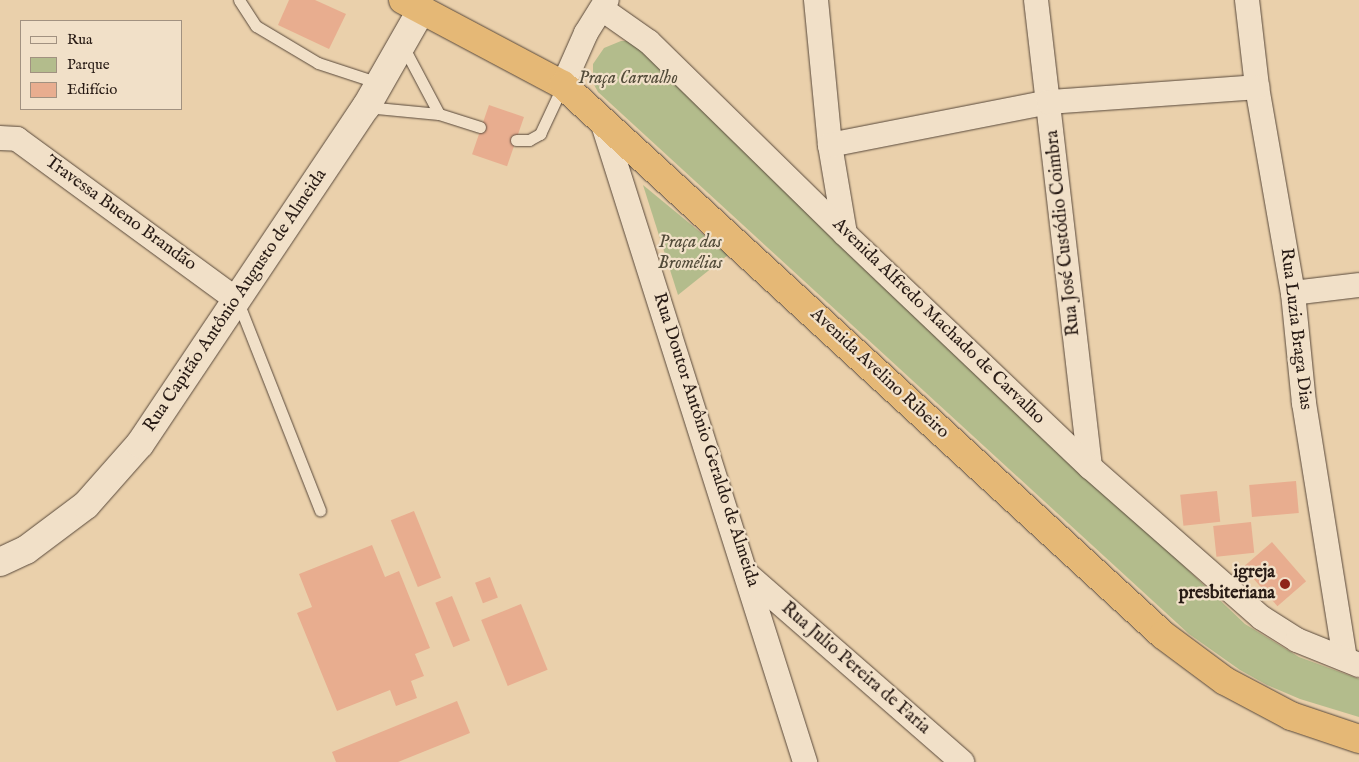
<!DOCTYPE html>
<html>
<head>
<meta charset="utf-8">
<style>
  body { margin:0 }
  #map { position:relative; width:1359px; height:762px; overflow:hidden; background:#ead0ab; font-family:"IM FELL English",serif }
  div>[style] { position:absolute }
  .green>* { inset:0; background:#b3bc8c }
  .building>* { inset:0; background:#e8ad8f; transform-origin:0 0 }
  .roads { filter:drop-shadow(0 0 1px #58483a) drop-shadow(0 0 1px #58483a) }
  .lane>* { height:11px; margin:-5.5px; padding:0 5.5px; transform-origin:5.5px; border-radius:5.5px; background:#f1e0c8 }
  .street>* { height:24px; margin:-12px; padding:0 12px; transform-origin:12px; border-radius:12px; background:#f1e0c8 }
  .secondary>* { height:28px; margin:-14px; padding:0 14px; transform-origin:14px; border-radius:14px; background:#f1e0c8 }
  .highway>* { height:28px; margin:-14px; padding:0 14px; transform-origin:14px; border-radius:14px; background:#e5b876 }
  .dots>* { width:14px; height:14px; translate:-50% -50%; box-sizing:border-box; border:2px solid #f1e0c8; border-radius:50% }
  span { translate:-50% -50%; white-space:nowrap; text-align:center; line-height:1.15; -webkit-text-stroke:4.5px #f1e0c8; paint-order:stroke }
  .park-label { font-size:18px; color:#524b39; font-style:italic }
  .street-label { font-size:18px; color:#281b15 }
  .poi-label { font-size:18px; color:#281b15; font-weight:700 }
  .right { translate:-100% -50%; text-align:right }
  .legend { position:absolute; left:20px; top:20px; width:162px; height:90px; box-sizing:border-box; background:#f1e0c8; border:1px solid #a19180; margin:0; padding:6px 9px; list-style:none; font-size:15px; color:#281b15 }
  .legend li { display:flex; align-items:center; gap:10px; height:25px }
  .legend b { width:25px; border:1px solid #a19180 }
</style>
</head>
<body>
<div id="map">
  <div class="green">
    <i style="clip-path:polygon(621px 41px,631px 41px,1245px 624px,1299px 657px,1359px 679px,1359px 717px,1300px 699px,1267px 685px,1240px 670px,1189px 634px,598px 92px,593px 83px,593px 64px,604px 48px)"></i>
    <i style="clip-path:polygon(643px 185px,728px 255px,678px 295px)"></i>
  </div>
  <div class="building">
    <i style="clip-path:polygon(289px 0,315px 0,346px 14px,329px 49px,278px 25px)"></i>
    <i style="left:489px;top:105px;width:37px;height:52px;rotate:19deg"></i>
    <i style="left:1296px;top:481px;width:32px;height:47px;rotate:85deg"></i>
    <i style="left:1217px;top:491px;width:31px;height:37px;rotate:84deg"></i>
    <i style="left:414px;top:511px;width:72px;height:25px;rotate:68deg"></i>
    <i style="left:1251px;top:522px;width:31px;height:38px;rotate:84deg"></i>
    <i style="left:1272px;top:542px;width:52px;height:38px;rotate:49deg"></i>
    <i style="clip-path:polygon(372px 545px,385px 577px,399px 571px,430px 648px,415px 654px,424px 676px,411px 681px,417px 698px,396px 706px,390px 690px,337px 711px,297px 613px,312px 607px,299px 574px)"></i>
    <i style="left:490px;top:577px;width:22px;height:16px;rotate:69deg"></i>
    <i style="left:452px;top:596px;width:48px;height:18px;rotate:68deg"></i>
    <i style="left:521px;top:604px;width:71px;height:43px;rotate:68deg"></i>
    <i style="clip-path:polygon(457px 701px,470px 733px,398px 762px,336px 762px,332px 752px)"></i>
  </div>
  <div class="roads">
    <div class="lane">
      <i style="left:239px;top:0;width:31px;rotate:57deg"></i>
      <i style="left:256px;top:26px;width:72px;rotate:30.8deg"></i>
      <i style="left:318px;top:63px;width:64px;rotate:18.2deg"></i>
      <i style="left:403px;top:46px;width:77px;rotate:62.1deg"></i>
      <i style="left:439px;top:114px;width:43px;rotate:17.6deg"></i>
      <i style="left:366px;top:107px;width:73px;rotate:5.5deg"></i>
      <i style="left:516px;top:140px;width:13px"></i>
      <i style="left:529px;top:140px;width:13px;rotate:-29deg"></i>
      <i style="left:540px;top:134px;width:54px;rotate:-64.9deg"></i>
      <i style="left:238px;top:302px;width:224px;rotate:68.5deg"></i>
    </div>
    <div class="street">
      <i style="left:816px;top:0;width:146px;rotate:84.5deg"></i>
      <i style="left:830px;top:145px;width:90px;rotate:80.4deg"></i>
      <i style="left:1036px;top:0;width:470px;rotate:83.4deg"></i>
      <i style="left:1247px;top:0;width:88px;rotate:83.4deg"></i>
      <i style="left:1257px;top:87px;width:209px;rotate:80.1deg"></i>
      <i style="left:1293px;top:293px;width:111px;rotate:84.3deg"></i>
      <i style="left:1304px;top:403px;width:259px;rotate:80.9deg"></i>
      <i style="left:602px;top:9px;width:57px;rotate:35.1deg"></i>
      <i style="left:649px;top:42px;width:274px;rotate:44.4deg"></i>
      <i style="left:845px;top:234px;width:338px;rotate:43.6deg"></i>
      <i style="left:1090px;top:467px;width:229px;rotate:41.3deg"></i>
      <i style="left:1262px;top:618px;width:41px;rotate:32.2deg"></i>
      <i style="left:1297px;top:640px;width:67px;rotate:22deg"></i>
      <i style="left:563px;top:85px;width:57px;rotate:-66.1deg"></i>
      <i style="left:586px;top:33px;width:39px;rotate:-58deg"></i>
      <i style="left:601px;top:118px;width:676px;rotate:72.42deg"></i>
      <i style="left:0;top:138px;width:17px;rotate:3deg"></i>
      <i style="left:17px;top:139px;width:273px;rotate:36.2deg"></i>
      <i style="left:830px;top:145px;width:223px;rotate:-11.1deg"></i>
      <i style="left:1049px;top:102px;width:209px;rotate:-4.1deg"></i>
      <i style="left:1293px;top:293px;width:66px;rotate:-6.9deg"></i>
      <i style="left:749px;top:576px;width:283px;rotate:41.1deg"></i>
    </div>
    <div class="secondary">
      <i style="left:0;top:562px;width:29px;rotate:-25deg"></i>
      <i style="left:26px;top:550px;width:75px;rotate:-36.9deg"></i>
      <i style="left:86px;top:505px;width:81px;rotate:-48.5deg"></i>
      <i style="left:140px;top:444px;width:406px;rotate:-56.2deg"></i>
      <i style="left:366px;top:107px;width:113px;rotate:-60.3deg"></i>
    </div>
    <div class="highway">
      <i style="left:403px;top:0;width:181px;rotate:28deg"></i>
      <i style="left:563px;top:85px;width:814px;rotate:42.51deg"></i>
      <i style="left:1163px;top:635px;width:77px;rotate:36.6deg"></i>
      <i style="left:1225px;top:681px;width:75px;rotate:27.9deg"></i>
      <i style="left:1291px;top:716px;width:72px;rotate:18.7deg"></i>
    </div>
  </div>
  <div class="dots">
    <i style="left:1285px;top:584px;background:#8f2418"></i>
  </div>
  <div class="park-label">
    <span style="left:628px;top:79px">Praça Carvalho</span>
    <span style="left:690px;top:254px">Praça das<br>Bromélias</span>
  </div>
  <div class="street-label">
    <span style="left:120px;top:214px;rotate:36deg">Travessa Bueno Brandão</span>
    <span style="left:1064px;top:233px;rotate:-96deg">Rua José Custódio Coimbra</span>
    <span style="left:236px;top:301px;rotate:-56deg">Rua Capitão Antônio Augusto de Almeida</span>
    <span style="left:938px;top:322px;rotate:44deg">Avenida Alfredo Machado de Carvalho</span>
    <span style="left:1295px;top:329px;rotate:83deg">Rua Luzia Braga Dias</span>
    <span style="left:879px;top:374px;rotate:43deg">Avenida Avelino Ribeiro</span>
    <span style="left:705px;top:440px;rotate:72deg">Rua Doutor Antônio Geraldo de Almeida</span>
    <span style="left:855px;top:669px;rotate:41deg">Rua Julio Pereira de Faria</span>
  </div>
  <div class="poi-label">
    <span class="right" style="left:1275px;top:584px">igreja<br>presbiteriana</span>
  </div>
  <ul class="legend">
  <li><b style="height:6px;background:#f1e0c8"></b>Rua</li>
  <li><b style="height:14px;background:#b3bc8c"></b>Parque</li>
  <li><b style="height:14px;background:#e8ad8f"></b>Edifício</li>
  </ul>
</div>
</body>
</html>
